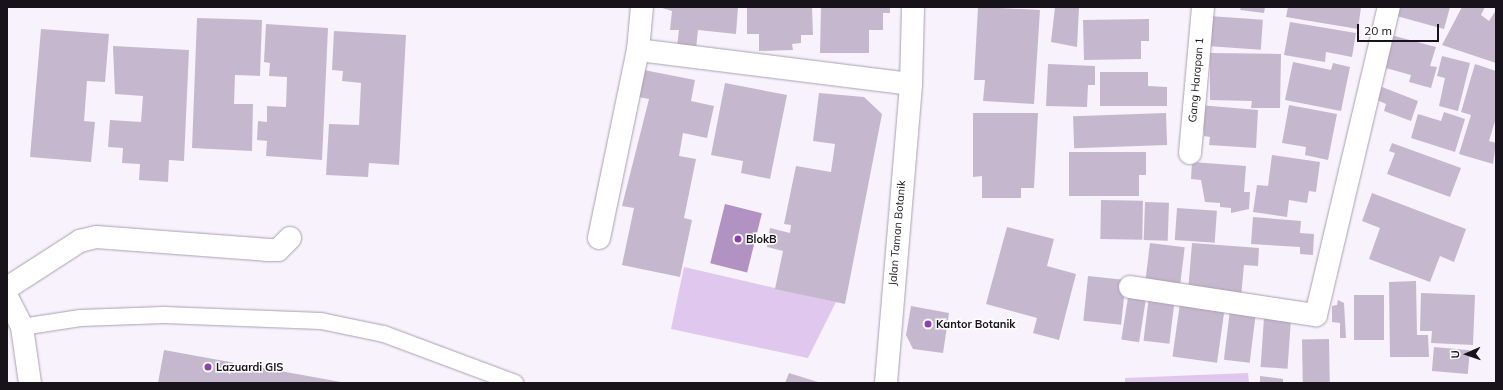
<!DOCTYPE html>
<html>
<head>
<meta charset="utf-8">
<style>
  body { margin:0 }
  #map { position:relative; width:1503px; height:390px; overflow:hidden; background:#f8f2fc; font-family:Mulish,sans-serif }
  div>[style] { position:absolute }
  .green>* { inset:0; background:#dfc7ed }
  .water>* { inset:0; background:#b192c3; transform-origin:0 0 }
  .building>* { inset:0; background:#c5b8ce; transform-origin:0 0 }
  .roads { filter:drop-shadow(0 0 1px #ab9eb3) drop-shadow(0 0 1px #ab9eb3) }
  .service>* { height:16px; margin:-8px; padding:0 8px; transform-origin:8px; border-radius:8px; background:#fff }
  .minor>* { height:22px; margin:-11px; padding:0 11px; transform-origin:11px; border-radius:11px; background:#fff }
  .tertiary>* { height:22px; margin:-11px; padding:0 11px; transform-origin:11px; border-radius:11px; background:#fff }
  .dots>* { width:11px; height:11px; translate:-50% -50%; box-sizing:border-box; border:2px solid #fff; border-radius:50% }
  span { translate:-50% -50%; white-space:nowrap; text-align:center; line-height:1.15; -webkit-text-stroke:3px #fff; paint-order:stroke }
  .street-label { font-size:11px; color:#18131b }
  .poi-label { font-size:11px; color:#18131b; font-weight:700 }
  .left { translate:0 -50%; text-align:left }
  .frame { position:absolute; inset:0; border:8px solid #18131b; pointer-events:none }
  .north { position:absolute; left:1447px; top:334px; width:40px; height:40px; -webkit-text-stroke:3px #fff; paint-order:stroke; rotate:268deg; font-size:11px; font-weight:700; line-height:16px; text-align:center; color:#18131b }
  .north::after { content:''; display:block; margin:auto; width:14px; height:18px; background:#18131b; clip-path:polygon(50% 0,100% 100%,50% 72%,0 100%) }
  .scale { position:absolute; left:1357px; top:24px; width:82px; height:18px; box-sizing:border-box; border:2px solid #18131b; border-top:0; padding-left:5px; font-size:12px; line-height:14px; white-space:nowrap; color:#18131b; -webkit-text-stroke:3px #fff; paint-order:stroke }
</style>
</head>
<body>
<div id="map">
  <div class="green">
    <i style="clip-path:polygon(684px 267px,836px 302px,808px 358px,671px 329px)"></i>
    <i style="clip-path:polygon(1248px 373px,1249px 383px,1125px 383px,1125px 378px)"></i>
  </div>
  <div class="water">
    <i style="left:725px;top:204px;width:38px;height:61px;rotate:14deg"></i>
  </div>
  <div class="building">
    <i style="clip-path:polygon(659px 7px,738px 7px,736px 34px,698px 30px,696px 49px,677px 47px,679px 30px,670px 30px,672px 11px)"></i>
    <i style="clip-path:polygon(747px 7px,812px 7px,813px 35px,801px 35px,801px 43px,792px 44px,793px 50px,759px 51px,759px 34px,747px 34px)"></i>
    <i style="clip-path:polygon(821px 7px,890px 7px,890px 13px,883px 13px,883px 30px,869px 30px,869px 53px,820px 53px)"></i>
    <i style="clip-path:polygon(978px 7px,1040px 10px,1034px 104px,983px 101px,985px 80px,974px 80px)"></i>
    <i style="clip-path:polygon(1055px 7px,1079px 7px,1077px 47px,1051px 42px)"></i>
    <i style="clip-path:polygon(1241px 7px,1265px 7px,1264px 13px,1240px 10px)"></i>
    <i style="clip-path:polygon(1288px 7px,1361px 7px,1358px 29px,1286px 17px)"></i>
    <i style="clip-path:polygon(1395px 7px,1450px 7px,1444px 29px,1393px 15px)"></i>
    <i style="clip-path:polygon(1462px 7px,1485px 7px,1481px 15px,1489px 21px,1496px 10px,1496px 63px,1442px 45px)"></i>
    <i style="left:1209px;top:16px;width:54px;height:30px;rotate:4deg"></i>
    <i style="clip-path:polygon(197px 18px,262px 20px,260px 76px,235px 75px,234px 104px,253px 104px,252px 151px,192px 148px)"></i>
    <i style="clip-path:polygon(1149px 19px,1149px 41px,1141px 41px,1141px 59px,1084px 60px,1083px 20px)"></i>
    <i style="clip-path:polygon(1290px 22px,1356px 33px,1352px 57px,1326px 52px,1325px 62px,1284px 55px)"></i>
    <i style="clip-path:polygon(266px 24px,328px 28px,322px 160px,266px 156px,267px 141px,257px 140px,258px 121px,267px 122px,267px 106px,286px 107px,287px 77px,269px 76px,270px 63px,264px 62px)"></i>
    <i style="clip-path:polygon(41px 29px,109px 34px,105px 82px,87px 81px,84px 121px,95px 122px,91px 162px,30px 157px)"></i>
    <i style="clip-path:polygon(334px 31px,406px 35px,399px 165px,369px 163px,368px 177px,326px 175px,329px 124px,359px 125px,361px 83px,342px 81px,343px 71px,332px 70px)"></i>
    <i style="clip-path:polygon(1391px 35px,1436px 47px,1430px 66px,1437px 67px,1431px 88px,1409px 82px,1411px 75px,1382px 67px)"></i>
    <i style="clip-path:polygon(113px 46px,189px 50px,184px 161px,169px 160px,168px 182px,139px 180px,140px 164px,122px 163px,123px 148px,108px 147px,110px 120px,141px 122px,143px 96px,115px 94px)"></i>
    <i style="clip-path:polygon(1210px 53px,1281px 54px,1280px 108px,1251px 108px,1252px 101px,1210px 100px)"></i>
    <i style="clip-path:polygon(1442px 56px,1470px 63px,1458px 111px,1439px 106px,1445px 78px,1437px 76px)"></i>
    <i style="clip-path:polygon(1293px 62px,1331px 70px,1333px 63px,1350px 67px,1341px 111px,1285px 100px)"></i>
    <i style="clip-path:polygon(1048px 64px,1095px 66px,1095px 85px,1088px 85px,1087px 107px,1046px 106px)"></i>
    <i style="clip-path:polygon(1475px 64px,1496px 71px,1496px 118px,1489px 141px,1496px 143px,1493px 164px,1459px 154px,1471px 115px,1461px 112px)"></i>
    <i style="clip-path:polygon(644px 70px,695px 80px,691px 101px,714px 106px,707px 138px,683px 133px,679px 156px,696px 159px,684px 218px,692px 220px,680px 277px,622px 265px,634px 208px,622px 206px,649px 99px,638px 97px)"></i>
    <i style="clip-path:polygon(1100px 72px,1148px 72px,1148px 86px,1167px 87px,1167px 106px,1100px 106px)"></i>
    <i style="clip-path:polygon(725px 83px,787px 95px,770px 179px,741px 173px,743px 161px,711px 155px)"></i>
    <i style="clip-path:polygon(1382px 87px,1418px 101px,1411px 121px,1384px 111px,1386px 104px,1377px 100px)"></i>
    <i style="clip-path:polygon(819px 93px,864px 97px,882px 114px,845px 304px,775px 289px,783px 251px,767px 247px,770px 228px,790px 233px,791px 225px,784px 224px,796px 166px,831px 172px,835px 144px,813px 141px)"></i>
    <i style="clip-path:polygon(1199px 105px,1258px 110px,1256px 148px,1209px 145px,1210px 137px,1204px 136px,1204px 128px,1197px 128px)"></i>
    <i style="clip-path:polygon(1289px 105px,1337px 114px,1328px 160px,1305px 155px,1306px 147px,1282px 143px)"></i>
    <i style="clip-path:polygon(1444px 112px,1465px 119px,1455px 152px,1411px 138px,1418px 114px,1441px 121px)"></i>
    <i style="clip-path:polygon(973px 113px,1038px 113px,1034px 188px,1021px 188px,1021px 198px,982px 198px,982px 176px,973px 177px)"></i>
    <i style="left:1166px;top:113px;width:32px;height:93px;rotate:88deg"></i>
    <i style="clip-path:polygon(1392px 143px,1461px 168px,1450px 197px,1387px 174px,1395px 153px,1389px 151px)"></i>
    <i style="clip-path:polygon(1069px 152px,1146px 152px,1146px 175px,1139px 175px,1139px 196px,1069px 196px)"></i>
    <i style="clip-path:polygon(1272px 155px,1320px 162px,1316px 192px,1309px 191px,1307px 203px,1289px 200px,1287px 217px,1253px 212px,1257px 185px,1268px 186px)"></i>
    <i style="clip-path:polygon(1192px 162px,1246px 166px,1244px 192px,1250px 192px,1249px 209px,1231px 213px,1231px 208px,1220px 207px,1220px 203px,1205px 202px,1201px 180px,1191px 179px)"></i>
    <i style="clip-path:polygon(1372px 193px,1466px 229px,1454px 262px,1440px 256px,1430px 282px,1369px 259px,1380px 228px,1362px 221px)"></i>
    <i style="left:1101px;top:200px;width:42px;height:39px;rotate:1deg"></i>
    <i style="left:1145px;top:202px;width:24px;height:38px;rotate:2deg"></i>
    <i style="left:1177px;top:208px;width:40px;height:32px;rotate:4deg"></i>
    <i style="clip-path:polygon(1253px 217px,1301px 221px,1300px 233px,1314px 234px,1313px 255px,1300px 254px,1300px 247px,1251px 244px)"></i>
    <i style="clip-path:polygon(1007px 227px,1054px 239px,1047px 266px,1076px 274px,1059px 340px,1033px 333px,1037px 318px,986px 304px)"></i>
    <i style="left:1150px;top:243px;width:35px;height:45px;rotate:7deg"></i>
    <i style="clip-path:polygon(1192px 243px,1259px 248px,1258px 266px,1244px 265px,1241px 297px,1188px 292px)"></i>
    <i style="left:1088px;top:276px;width:38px;height:45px;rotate:6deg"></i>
    <i style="clip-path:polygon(1416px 281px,1417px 335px,1428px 335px,1429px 357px,1390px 357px,1389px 282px)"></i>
    <i style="left:1129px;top:291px;width:18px;height:49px;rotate:9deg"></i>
    <i style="clip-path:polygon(1421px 293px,1475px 295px,1473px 345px,1431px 343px,1432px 331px,1420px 331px)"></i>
    <i style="left:1354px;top:295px;width:30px;height:45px"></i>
    <i style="left:1149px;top:296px;width:26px;height:45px;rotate:7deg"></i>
    <i style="clip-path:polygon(1338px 300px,1344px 303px,1346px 338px,1340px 338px,1340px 323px,1332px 322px,1332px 306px,1337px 305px)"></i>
    <i style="left:1180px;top:303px;width:45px;height:54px;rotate:8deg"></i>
    <i style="clip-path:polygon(911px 306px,949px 313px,943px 353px,913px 349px,906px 335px)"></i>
    <i style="left:1230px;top:310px;width:26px;height:50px;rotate:7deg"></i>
    <i style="left:1264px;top:318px;width:27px;height:49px;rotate:4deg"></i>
    <i style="left:1329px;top:339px;width:44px;height:27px;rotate:89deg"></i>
    <i style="left:1434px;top:347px;width:36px;height:24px;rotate:5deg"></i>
    <i style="clip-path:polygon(164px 350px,341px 382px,341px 383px,158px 383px)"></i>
    <i style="clip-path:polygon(789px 373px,821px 383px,785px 383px)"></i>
    <i style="clip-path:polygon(1260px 376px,1283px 379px,1283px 383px,1260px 383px)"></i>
  </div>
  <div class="roads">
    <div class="service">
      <i style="left:22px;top:327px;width:59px;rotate:-8.8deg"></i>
      <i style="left:80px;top:318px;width:84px;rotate:-2deg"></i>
      <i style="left:164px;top:315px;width:157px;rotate:2.2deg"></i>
      <i style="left:321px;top:321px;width:64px;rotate:11.7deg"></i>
      <i style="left:384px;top:334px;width:140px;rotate:20.5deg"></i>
    </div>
    <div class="minor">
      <i style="left:638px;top:50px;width:275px;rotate:7.1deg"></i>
      <i style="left:1190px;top:153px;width:147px;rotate:-84.9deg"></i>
      <i style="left:599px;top:238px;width:192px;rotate:-78.3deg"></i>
      <i style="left:638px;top:50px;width:43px;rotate:-84.7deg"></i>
      <i style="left:1130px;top:287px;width:188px;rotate:8.6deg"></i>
      <i style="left:1316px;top:315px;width:317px;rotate:-76.7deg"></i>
      <i style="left:7px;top:288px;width:87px;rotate:-32.8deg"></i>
      <i style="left:80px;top:241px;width:16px;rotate:-14deg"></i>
      <i style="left:96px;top:237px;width:171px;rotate:4.3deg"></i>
      <i style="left:267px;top:250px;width:11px"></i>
      <i style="left:278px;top:250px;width:17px;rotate:-45deg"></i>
      <i style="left:886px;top:383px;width:300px;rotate:-85.2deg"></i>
      <i style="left:911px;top:84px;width:77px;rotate:-88.5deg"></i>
    </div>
    <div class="tertiary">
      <i style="left:7px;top:297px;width:34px;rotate:63deg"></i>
      <i style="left:22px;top:327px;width:57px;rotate:81.9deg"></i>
    </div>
  </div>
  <div class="dots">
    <i style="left:738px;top:239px;background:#8c3fb0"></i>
    <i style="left:928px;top:324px;background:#8c3fb0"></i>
    <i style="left:208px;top:367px;background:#8c3fb0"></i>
  </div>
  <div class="street-label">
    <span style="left:1196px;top:80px;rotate:-85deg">Gang Harapan 1</span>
    <span style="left:897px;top:233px;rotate:-85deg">Jalan Taman Botanik</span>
  </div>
  <div class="poi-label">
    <span class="left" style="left:746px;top:239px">BlokB</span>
    <span class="left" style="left:936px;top:324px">Kantor Botanik</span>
    <span class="left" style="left:216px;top:367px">Lazuardi GIS</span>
  </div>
  <div class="frame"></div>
  <div class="north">U</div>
  <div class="scale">20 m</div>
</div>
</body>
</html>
